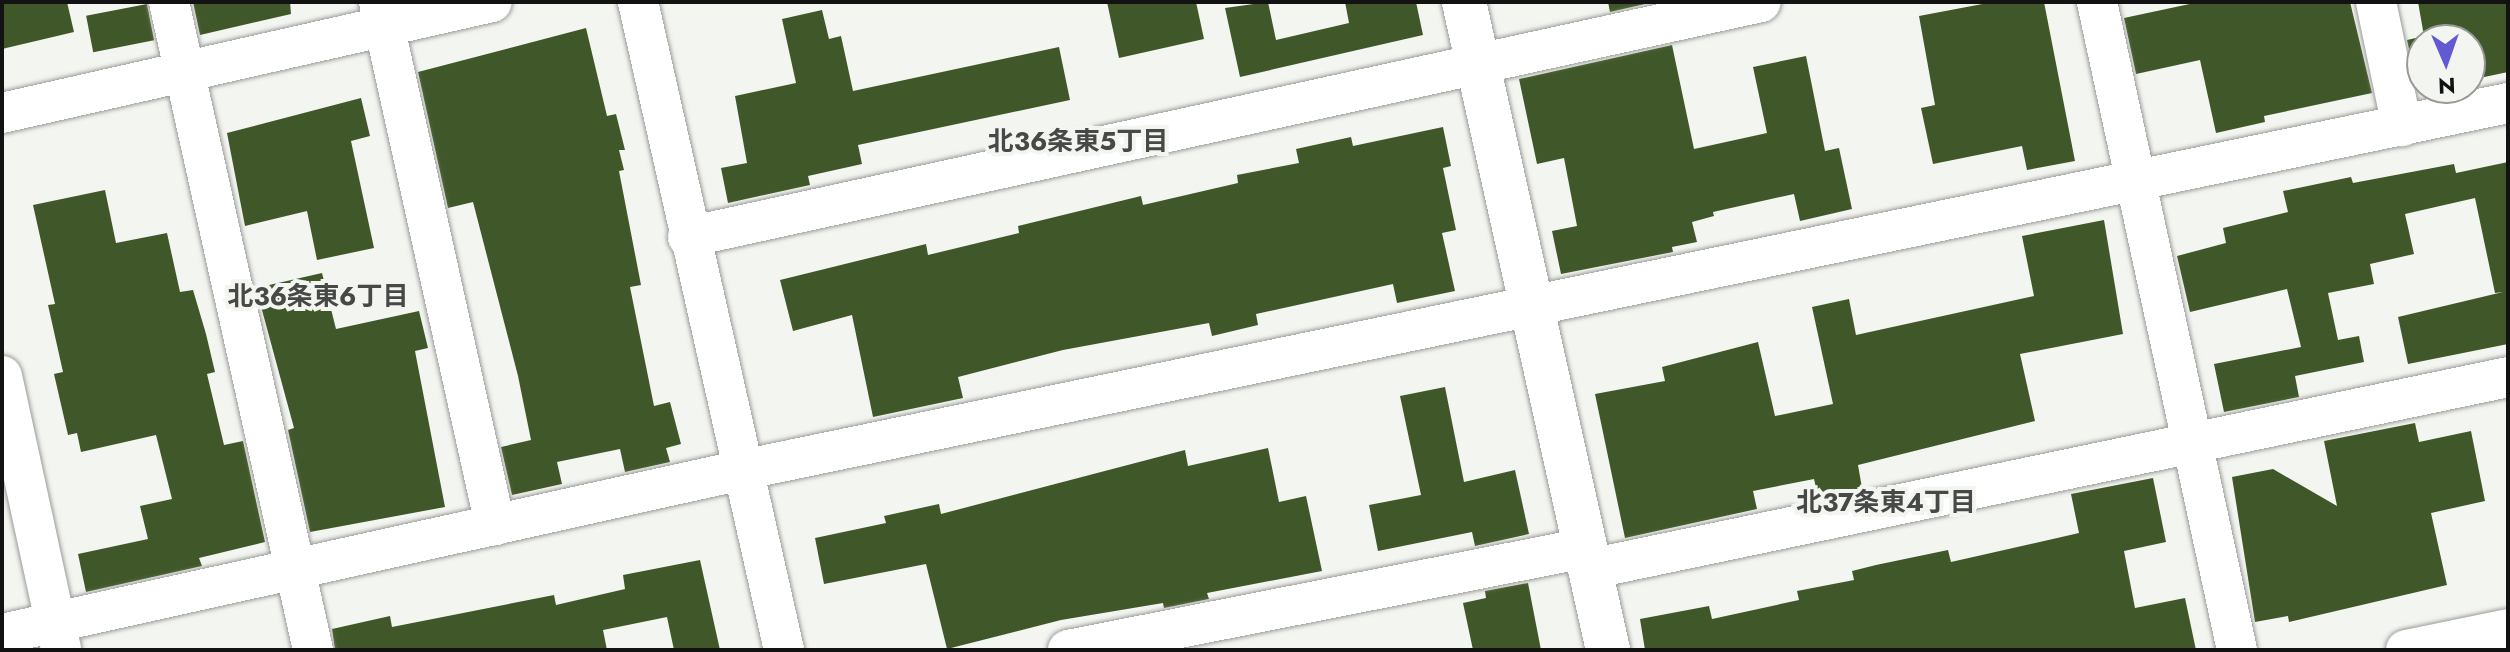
<!DOCTYPE html>
<html>
<head>
<meta charset="utf-8">
<style>
  body { margin:0 }
  #map { position:relative; width:2510px; height:652px; overflow:hidden; background:#f3f5f1; font-family:Jost,"Noto Sans JP",sans-serif }
  div>[style] { position:absolute }
  .building>* { inset:0; background:#405829; transform-origin:0 0 }
  .roads { filter:drop-shadow(0 0 2px #9a9c98) drop-shadow(0 0 2px #9a9c98) }
  .minor>* { height:40px; margin:-20px; padding:0 20px; transform-origin:20px; border-radius:20px; background:#fff }
  .tertiary>* { height:44px; margin:-22px; padding:0 22px; transform-origin:22px; border-radius:22px; background:#fff }
  span { translate:-50% -50%; white-space:nowrap; text-align:center; line-height:1.15; -webkit-text-stroke:8px #f3f5f1; paint-order:stroke }
  .neighbourhood-label { font-size:26px; color:#474946; font-weight:700 }
  .frame { position:absolute; inset:0; border:4px solid #111211; pointer-events:none }
  .north { position:absolute; left:2406px; top:24px; width:80px; height:80px; box-sizing:border-box; background:#f3f5f1; border:2px solid #999a97; border-radius:50%; rotate:178deg; font-size:22px; font-weight:700; line-height:32px; text-align:center; color:#111211 }
  .north::after { content:''; display:block; margin:auto; width:28px; height:36px; background:#615ad3; clip-path:polygon(50% 0,100% 100%,50% 72%,0 100%) }
</style>
</head>
<body>
<div id="map">
  <div class="building">
    <i style="clip-path:polygon(2px 2px,67px 2px,74px 32px,2px 49px)"></i>
    <i style="clip-path:polygon(193px 2px,290px 2px,291px 14px,200px 35px)"></i>
    <i style="clip-path:polygon(1107px 2px,1196px 2px,1204px 39px,1119px 58px)"></i>
    <i style="clip-path:polygon(1268px 2px,1276px 40px,1349px 23px,1345px 2px,1416px 2px,1423px 35px,1240px 77px,1225px 8px)"></i>
    <i style="clip-path:polygon(1608px 2px,1654px 2px,1610px 12px)"></i>
    <i style="clip-path:polygon(1993px 2px,2044px 2px,2075px 161px,2027px 170px,2022px 146px,1933px 164px,1921px 108px,1935px 105px,1919px 16px)"></i>
    <i style="clip-path:polygon(2199px 2px,2350px 2px,2372px 93px,2264px 116px,2265px 122px,2216px 133px,2200px 60px,2136px 74px,2124px 18px)"></i>
    <i style="clip-path:polygon(2418px 2px,2508px 2px,2508px 72px,2470px 80px,2470px 40px,2422px 40px,2422px 88px,2435px 88px,2418px 92px,2407px 40px,2424px 36px)"></i>
    <i style="left:147px;top:4px;width:37px;height:62px;rotate:79deg"></i>
    <i style="clip-path:polygon(822px 10px,829px 39px,841px 36px,853px 91px,1059px 47px,1070px 100px,858px 145px,862px 164px,808px 176px,810px 185px,728px 203px,721px 168px,747px 163px,735px 96px,796px 83px,782px 19px)"></i>
    <i style="clip-path:polygon(586px 28px,607px 116px,616px 114px,625px 150px,619px 150px,624px 170px,619px 171px,641px 285px,630px 287px,654px 406px,670px 402px,681px 444px,666px 448px,670px 462px,625px 472px,620px 449px,557px 462px,562px 484px,512px 495px,501px 447px,531px 440px,518px 376px,473px 202px,448px 208px,418px 72px)"></i>
    <i style="clip-path:polygon(1672px 45px,1694px 149px,1767px 133px,1753px 67px,1806px 56px,1825px 151px,1839px 148px,1852px 209px,1800px 221px,1794px 194px,1713px 212px,1714px 216px,1692px 222px,1697px 242px,1672px 247px,1673px 252px,1561px 274px,1552px 231px,1577px 226px,1564px 158px,1537px 164px,1519px 79px)"></i>
    <i style="clip-path:polygon(361px 98px,370px 136px,351px 141px,374px 248px,317px 260px,307px 211px,245px 226px,227px 133px)"></i>
    <i style="clip-path:polygon(1443px 127px,1451px 166px,1443px 168px,1456px 230px,1442px 233px,1455px 291px,1397px 303px,1393px 284px,1256px 314px,1258px 325px,1212px 336px,1209px 323px,1063px 350px,958px 377px,963px 398px,873px 417px,852px 315px,793px 331px,780px 280px,926px 244px,928px 255px,1019px 233px,1018px 226px,1141px 196px,1143px 205px,1238px 183px,1237px 175px,1299px 163px,1296px 149px,1351px 137px,1353px 146px)"></i>
    <i style="clip-path:polygon(2508px 162px,2508px 344px,2408px 364px,2398px 317px,2503px 292px,2495px 293px,2475px 198px,2405px 214px,2414px 254px,2370px 264px,2374px 284px,2328px 293px,2338px 340px,2359px 336px,2364px 362px,2295px 376px,2299px 397px,2224px 412px,2214px 364px,2301px 347px,2287px 289px,2190px 312px,2177px 256px,2226px 243px,2223px 228px,2288px 212px,2283px 191px,2351px 177px,2353px 183px,2454px 164px,2456px 173px)"></i>
    <i style="clip-path:polygon(105px 190px,116px 243px,167px 233px,180px 292px,193px 290px,206px 334px,215px 372px,207px 374px,224px 445px,243px 441px,265px 542px,199px 558px,202px 566px,86px 592px,78px 554px,148px 539px,140px 506px,172px 499px,156px 435px,81px 452px,77px 433px,68px 435px,54px 374px,63px 372px,48px 305px,55px 304px,33px 205px)"></i>
    <i style="clip-path:polygon(2104px 220px,2123px 334px,2020px 354px,2035px 421px,1858px 465px,1862px 488px,1818px 496px,1814px 479px,1753px 491px,1757px 509px,1625px 538px,1595px 394px,1665px 381px,1662px 367px,1758px 342px,1775px 416px,1833px 404px,1812px 307px,1849px 299px,1856px 335px,2034px 296px,2022px 236px)"></i>
    <i style="clip-path:polygon(322px 273px,336px 329px,419px 311px,428px 348px,415px 351px,445px 507px,310px 532px,288px 430px,294px 428px,256px 288px)"></i>
    <i style="clip-path:polygon(1445px 387px,1464px 482px,1515px 470px,1529px 534px,1475px 546px,1472px 532px,1378px 551px,1369px 505px,1421px 495px,1400px 396px)"></i>
    <i style="clip-path:polygon(2415px 423px,2419px 442px,2471px 431px,2485px 501px,2431px 513px,2447px 585px,2289px 622px,2288px 616px,2255px 622px,2232px 477px,2273px 469px,2337px 506px,2324px 441px)"></i>
    <i style="clip-path:polygon(1268px 448px,1279px 502px,1306px 496px,1322px 571px,1207px 593px,1209px 599px,1164px 608px,1163px 603px,1061px 620px,947px 649px,926px 564px,824px 584px,815px 538px,886px 523px,884px 516px,939px 504px,941px 514px,1185px 450px,1188px 466px)"></i>
    <i style="clip-path:polygon(2153px 478px,2166px 542px,2124px 551px,2135px 608px,2185px 598px,2196px 650px,1645px 650px,1640px 619px,1709px 606px,1712px 619px,1799px 600px,1797px 591px,1854px 580px,1852px 571px,1876px 565px,1948px 550px,1951px 562px,2079px 533px,2071px 494px)"></i>
    <i style="clip-path:polygon(700px 560px,720px 650px,674px 650px,667px 617px,603px 630px,607px 650px,335px 650px,332px 629px,390px 616px,392px 627px,554px 595px,556px 605px,625px 589px,623px 575px)"></i>
    <i style="clip-path:polygon(1528px 583px,1541px 650px,1473px 650px,1463px 603px,1486px 598px,1485px 591px)"></i>
  </div>
  <div class="roads">
    <div class="minor">
      <i style="left:169px;top:2px;width:664px;rotate:77.47deg"></i>
      <i style="left:379px;top:2px;width:536px;rotate:77.49deg"></i>
      <i style="left:638px;top:2px;width:664px;rotate:77.3deg"></i>
      <i style="left:2097px;top:2px;width:663px;rotate:77.81deg"></i>
      <i style="left:2376px;top:2px;width:127px;rotate:78.2deg"></i>
      <i style="left:2px;top:113px;width:502px;rotate:-12.76deg"></i>
      <i style="left:688px;top:237px;width:1098px;rotate:-12.35deg"></i>
      <i style="left:2px;top:376px;width:280px;rotate:77.8deg"></i>
      <i style="left:1590px;top:569px;width:938px;rotate:-11.81deg"></i>
      <i style="left:2px;top:634px;width:758px;rotate:-12.5deg"></i>
      <i style="left:742px;top:470px;width:1804px;rotate:-11.74deg"></i>
      <i style="left:1068px;top:650px;width:527px;rotate:-11.16deg"></i>
      <i style="left:2406px;top:650px;width:104px;rotate:-11.6deg"></i>
    </div>
    <div class="tertiary">
      <i style="left:1464px;top:2px;width:664px;rotate:77.47deg"></i>
    </div>
  </div>
  <div class="neighbourhood-label">
    <span style="left:1078px;top:142px">北36条東5丁目</span>
    <span style="left:318px;top:297px">北36条東6丁目</span>
    <span style="left:1886px;top:503px">北37条東4丁目</span>
  </div>
  <div class="frame"></div>
  <div class="north">N</div>
</div>
</body>
</html>
